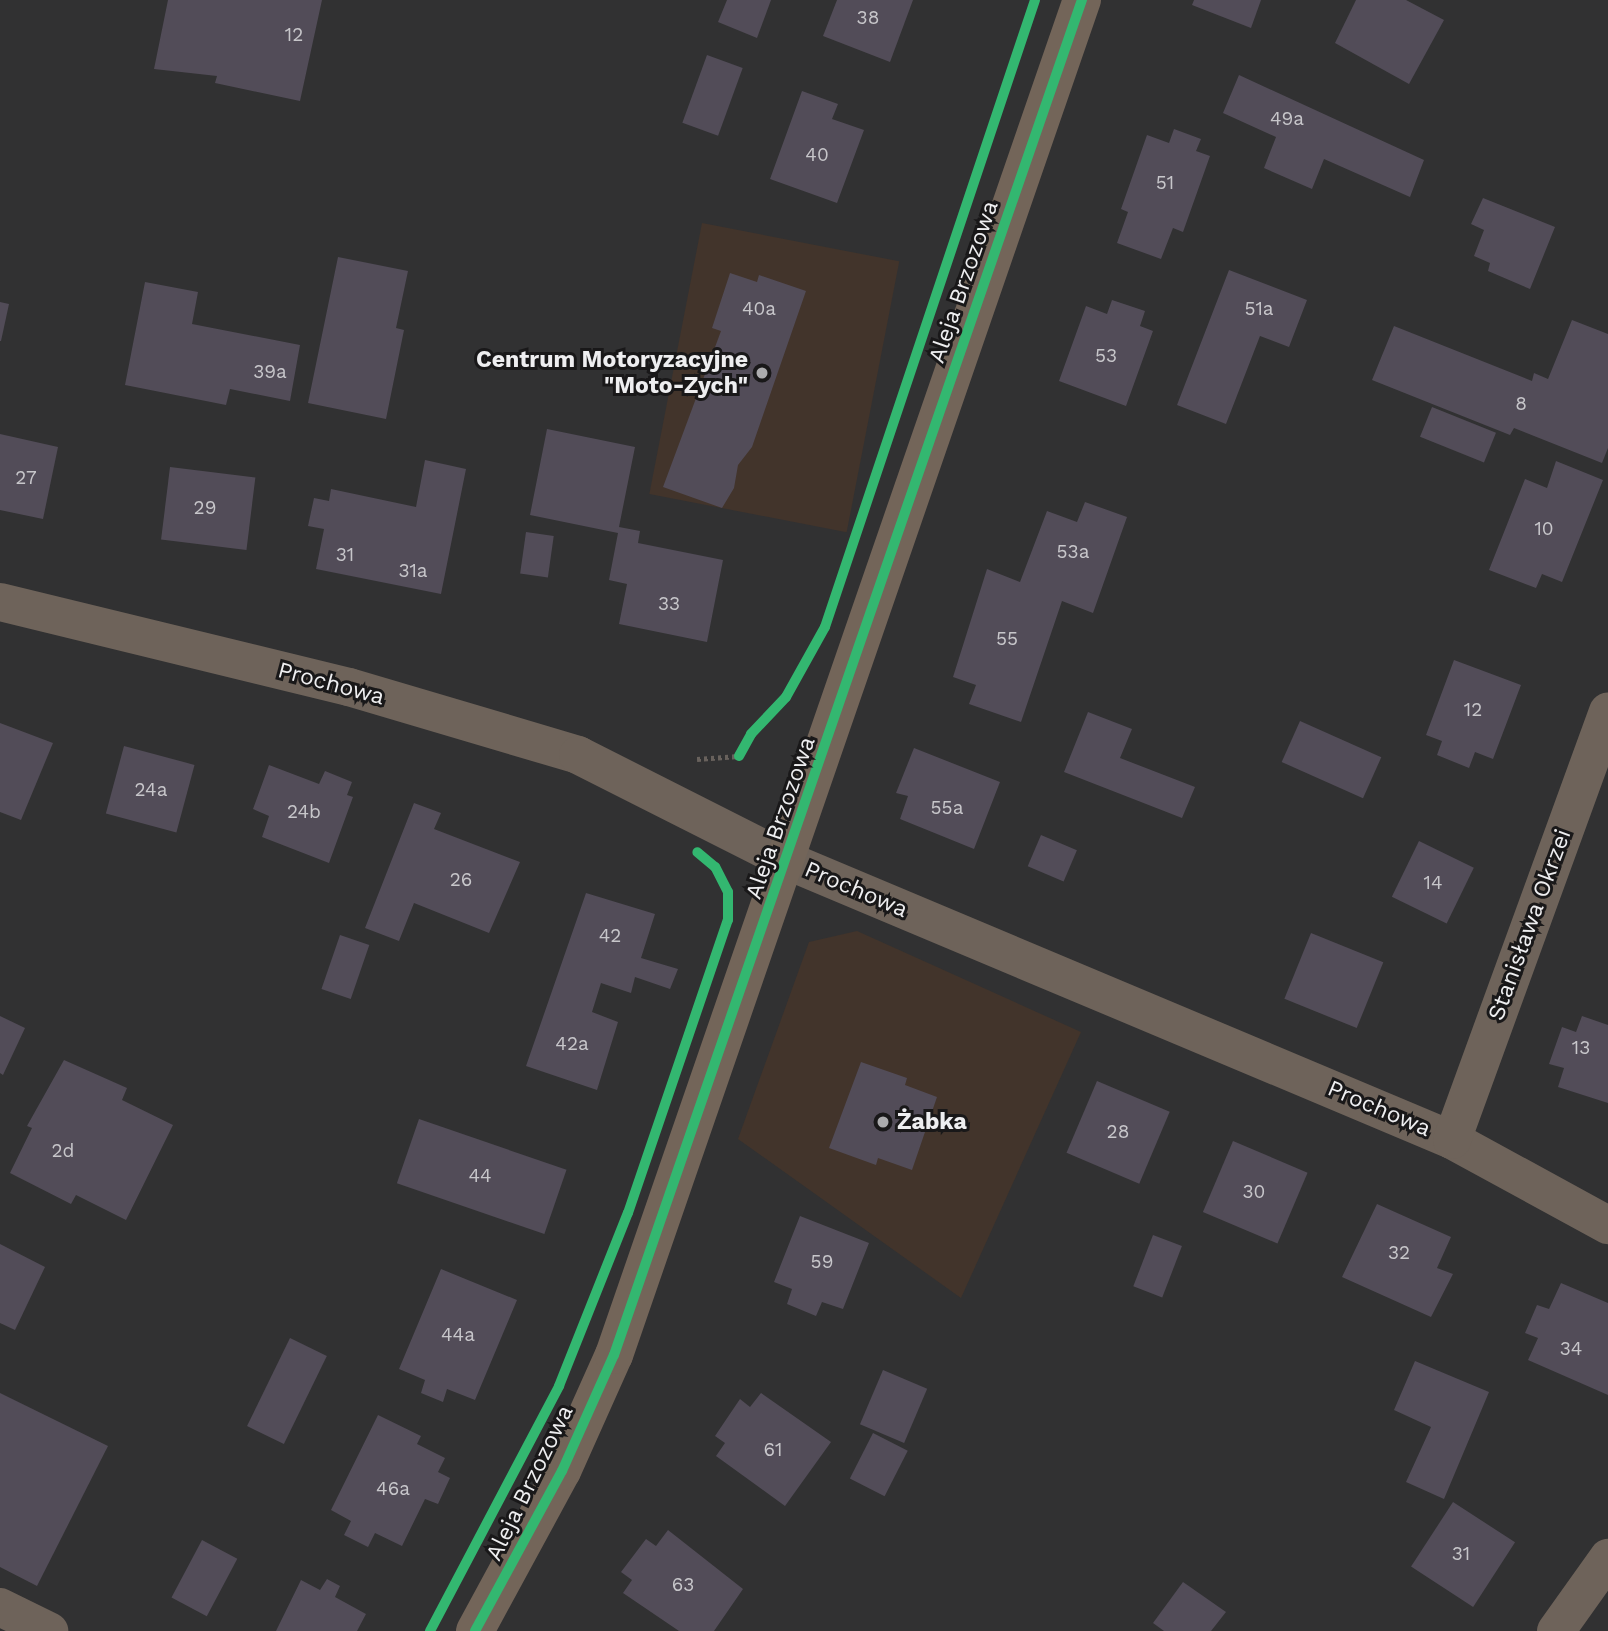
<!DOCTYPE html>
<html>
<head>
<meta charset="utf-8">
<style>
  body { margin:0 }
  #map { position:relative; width:1608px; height:1631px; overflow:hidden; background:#313132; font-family:"Work Sans",sans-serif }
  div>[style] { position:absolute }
  .commercial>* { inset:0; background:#42342b; transform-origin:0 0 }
  .building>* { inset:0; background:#524c58; transform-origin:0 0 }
  .path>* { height:4.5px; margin-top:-2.25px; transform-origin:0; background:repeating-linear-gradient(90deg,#68615c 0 3.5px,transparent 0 7px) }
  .street>* { height:38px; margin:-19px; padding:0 19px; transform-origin:19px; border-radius:19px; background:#6e635a }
  .secondary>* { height:38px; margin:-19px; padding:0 19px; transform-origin:19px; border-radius:19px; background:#736559 }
  .cycleway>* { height:10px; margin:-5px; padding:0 5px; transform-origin:5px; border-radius:5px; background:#33b770 }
  .dots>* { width:19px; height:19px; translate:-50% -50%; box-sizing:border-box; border:4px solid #191819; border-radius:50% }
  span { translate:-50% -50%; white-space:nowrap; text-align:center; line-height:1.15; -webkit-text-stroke:6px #191819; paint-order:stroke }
  .number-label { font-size:19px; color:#c7c6ca }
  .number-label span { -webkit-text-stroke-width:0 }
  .street-label { font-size:23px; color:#eeeef0 }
  .poi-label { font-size:23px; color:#eeeef0; font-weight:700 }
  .right { translate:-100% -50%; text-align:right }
  .left { translate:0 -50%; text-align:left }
</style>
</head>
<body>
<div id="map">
  <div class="commercial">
    <i style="left:702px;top:223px;width:201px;height:276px;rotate:11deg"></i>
    <i style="clip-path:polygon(857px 931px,1081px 1032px,961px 1298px,738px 1139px,809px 942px)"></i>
  </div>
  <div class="building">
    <i style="clip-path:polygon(168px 0,322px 0,300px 101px,215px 83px,217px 76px,154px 69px)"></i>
    <i style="clip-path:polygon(727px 0,771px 0,757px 38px,718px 22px)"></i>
    <i style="clip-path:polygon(837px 0,913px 0,890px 62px,823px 36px)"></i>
    <i style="clip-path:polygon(1194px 0,1261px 0,1251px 28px,1192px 5px)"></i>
    <i style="clip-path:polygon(1356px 0,1406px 0,1444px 20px,1409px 84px,1335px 43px)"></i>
    <i style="left:707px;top:55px;width:38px;height:72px;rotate:20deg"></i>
    <i style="clip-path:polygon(1239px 75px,1424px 160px,1410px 197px,1324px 159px,1312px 189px,1264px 168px,1276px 137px,1223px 113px)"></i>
    <i style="clip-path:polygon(802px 91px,838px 104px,832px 119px,864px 130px,837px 203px,770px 179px)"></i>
    <i style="clip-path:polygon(1174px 129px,1201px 139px,1196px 151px,1210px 156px,1183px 232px,1173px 228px,1161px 259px,1117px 243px,1128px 212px,1121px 209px,1147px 135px,1169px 143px)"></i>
    <i style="clip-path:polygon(1483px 198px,1555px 227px,1530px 289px,1488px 271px,1490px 263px,1474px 256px,1484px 230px,1471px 224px)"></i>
    <i style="clip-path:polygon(338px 257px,408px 271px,396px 328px,404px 330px,386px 419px,308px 403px)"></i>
    <i style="clip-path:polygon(1229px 270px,1307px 300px,1289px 347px,1260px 336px,1226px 424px,1177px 405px)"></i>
    <i style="clip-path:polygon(730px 273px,757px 282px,759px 275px,806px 291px,752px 447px,738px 465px,734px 488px,722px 508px,663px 487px,721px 331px,712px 328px)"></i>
    <i style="clip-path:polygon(145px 282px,198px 292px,192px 324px,300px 345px,290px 401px,230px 389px,226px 405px,125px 385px)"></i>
    <i style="clip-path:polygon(1112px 300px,1145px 311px,1140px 326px,1153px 331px,1126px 406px,1059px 381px,1086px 306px,1107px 314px)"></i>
    <i style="clip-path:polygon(0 302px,9px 304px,1px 341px,0 341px)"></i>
    <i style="clip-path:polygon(1572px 320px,1608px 334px,1608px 448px,1602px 463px,1514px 428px,1510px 435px,1372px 380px,1394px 326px,1532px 381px,1534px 373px,1548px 379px)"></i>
    <i style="left:1432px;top:407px;width:69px;height:32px;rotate:22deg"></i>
    <i style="clip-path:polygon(547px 429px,635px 447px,619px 527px,640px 531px,638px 543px,723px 560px,707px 642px,619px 624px,627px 584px,609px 580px,618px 533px,530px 515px)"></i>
    <i style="clip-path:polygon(0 434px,58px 447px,43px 519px,0 510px)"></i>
    <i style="clip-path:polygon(425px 460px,466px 469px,441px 594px,316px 569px,324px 529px,308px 526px,314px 498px,329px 501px,331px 489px,416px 507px)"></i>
    <i style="clip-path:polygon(1556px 461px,1603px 480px,1562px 582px,1542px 574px,1536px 588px,1489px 570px,1525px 479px,1547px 488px)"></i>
    <i style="left:170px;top:467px;width:86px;height:73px;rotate:7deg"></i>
    <i style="clip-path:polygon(1085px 502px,1127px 517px,1093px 613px,1062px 601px,1021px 722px,969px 704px,976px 685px,953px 677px,987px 569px,1020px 582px,1047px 511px,1077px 522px)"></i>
    <i style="left:526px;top:532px;width:28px;height:42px;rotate:8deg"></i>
    <i style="clip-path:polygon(1454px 660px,1521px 685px,1493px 759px,1475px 752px,1469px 768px,1437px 755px,1442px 741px,1426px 735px)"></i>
    <i style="clip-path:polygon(1088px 712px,1132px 729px,1120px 758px,1195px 787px,1182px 818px,1064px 772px)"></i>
    <i style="left:1300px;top:721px;width:89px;height:45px;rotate:24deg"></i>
    <i style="clip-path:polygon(0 723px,53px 743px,21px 820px,0 812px)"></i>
    <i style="left:124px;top:746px;width:73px;height:70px;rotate:15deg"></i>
    <i style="clip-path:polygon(914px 748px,1000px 782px,974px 849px,900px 819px,908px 796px,896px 793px)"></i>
    <i style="clip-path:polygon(269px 765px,319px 784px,325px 771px,352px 782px,347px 795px,353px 797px,329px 863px,262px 837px,269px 816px,253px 809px)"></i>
    <i style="clip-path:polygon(414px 803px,441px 813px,434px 829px,520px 862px,489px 933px,414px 903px,399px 941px,365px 928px)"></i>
    <i style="left:1041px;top:835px;width:39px;height:34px;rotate:23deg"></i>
    <i style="left:1419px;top:841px;width:61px;height:62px;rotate:26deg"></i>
    <i style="clip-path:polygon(586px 893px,655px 914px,641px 958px,678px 969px,670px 989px,635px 977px,631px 993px,601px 983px,592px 1012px,618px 1022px,597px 1090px,526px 1066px)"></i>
    <i style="left:1311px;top:933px;width:78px;height:71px;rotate:22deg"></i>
    <i style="left:340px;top:935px;width:31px;height:57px;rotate:19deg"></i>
    <i style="clip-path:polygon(0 1016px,25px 1028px,3px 1075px,0 1073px)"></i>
    <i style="clip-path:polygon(1582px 1016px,1608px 1025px,1608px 1103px,1558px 1087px,1564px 1068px,1549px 1064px,1562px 1027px,1576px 1032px)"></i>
    <i style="clip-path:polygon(64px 1060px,127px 1088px,122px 1100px,173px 1125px,126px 1220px,76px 1195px,71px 1204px,10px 1173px,32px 1128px,27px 1126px)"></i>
    <i style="clip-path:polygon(861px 1062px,907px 1078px,905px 1085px,937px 1097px,912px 1170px,878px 1158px,876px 1165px,829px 1148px)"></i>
    <i style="left:1097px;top:1081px;width:79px;height:78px;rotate:23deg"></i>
    <i style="left:419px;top:1119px;width:156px;height:68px;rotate:19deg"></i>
    <i style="left:1233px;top:1141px;width:81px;height:77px;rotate:23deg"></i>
    <i style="clip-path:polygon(1377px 1204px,1451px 1237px,1437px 1268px,1453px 1274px,1431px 1317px,1342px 1277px)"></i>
    <i style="clip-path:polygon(800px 1216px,869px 1243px,843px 1309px,822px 1302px,816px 1316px,787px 1304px,792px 1289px,774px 1282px)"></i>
    <i style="left:1153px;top:1235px;width:31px;height:55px;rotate:21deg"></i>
    <i style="clip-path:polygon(0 1244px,45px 1267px,15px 1330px,0 1323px)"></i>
    <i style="clip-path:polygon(441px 1269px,517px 1300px,475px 1400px,447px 1389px,443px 1402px,421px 1393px,425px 1380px,399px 1369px)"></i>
    <i style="clip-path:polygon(1561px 1283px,1608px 1303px,1608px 1395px,1528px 1360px,1538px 1338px,1525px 1333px,1537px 1305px,1549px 1309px)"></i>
    <i style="left:290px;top:1338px;width:41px;height:98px;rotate:26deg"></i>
    <i style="clip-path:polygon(1415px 1361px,1489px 1392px,1444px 1499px,1406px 1482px,1431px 1427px,1394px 1410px)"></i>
    <i style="left:883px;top:1370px;width:48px;height:59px;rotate:23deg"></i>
    <i style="clip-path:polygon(0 1393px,108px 1446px,37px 1586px,0 1567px)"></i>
    <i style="clip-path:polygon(761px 1393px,831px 1442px,785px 1506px,716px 1456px,725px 1443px,715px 1436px,740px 1399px,750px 1407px)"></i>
    <i style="clip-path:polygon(378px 1415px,421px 1436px,417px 1444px,445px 1458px,438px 1472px,450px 1478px,438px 1504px,425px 1499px,402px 1546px,375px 1533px,368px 1547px,344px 1535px,351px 1521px,331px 1510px)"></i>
    <i style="left:873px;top:1433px;width:39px;height:51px;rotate:27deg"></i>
    <i style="left:1453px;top:1502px;width:74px;height:77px;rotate:33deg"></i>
    <i style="clip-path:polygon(668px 1530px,743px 1589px,714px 1631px,679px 1631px,623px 1593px,632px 1580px,621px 1572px,646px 1539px,656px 1546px)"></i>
    <i style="left:202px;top:1540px;width:40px;height:65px;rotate:28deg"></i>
    <i style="clip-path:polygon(327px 1579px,340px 1586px,335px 1597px,366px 1614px,357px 1631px,276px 1631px,301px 1580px,320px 1590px)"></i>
    <i style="clip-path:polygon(1183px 1582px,1226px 1612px,1211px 1631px,1164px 1631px,1153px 1623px)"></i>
  </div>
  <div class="path">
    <i style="left:697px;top:759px;width:42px;rotate:-4.1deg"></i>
  </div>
  <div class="street">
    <i style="left:0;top:602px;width:359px;rotate:13.7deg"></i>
    <i style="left:349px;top:687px;width:239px;rotate:16.5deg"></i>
    <i style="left:578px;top:755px;width:235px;rotate:26.8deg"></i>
    <i style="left:788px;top:861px;width:720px;rotate:22.79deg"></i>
    <i style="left:1452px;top:1140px;width:178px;rotate:28.6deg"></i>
    <i style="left:1452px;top:1140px;width:456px;rotate:-70deg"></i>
    <i style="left:0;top:1607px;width:55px;rotate:26.1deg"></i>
    <i style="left:1556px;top:1631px;width:90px;rotate:-54.5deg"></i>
  </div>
  <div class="secondary">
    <i style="left:475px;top:1631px;width:182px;rotate:-61.5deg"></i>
    <i style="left:562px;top:1471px;width:127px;rotate:-65.9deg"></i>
    <i style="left:614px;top:1355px;width:1434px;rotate:-70.95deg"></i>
  </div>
  <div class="cycleway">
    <i style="left:739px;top:756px;width:25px;rotate:-61deg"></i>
    <i style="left:751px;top:734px;width:51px;rotate:-46.6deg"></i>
    <i style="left:786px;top:697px;width:80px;rotate:-60.9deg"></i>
    <i style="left:825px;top:627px;width:661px;rotate:-71.48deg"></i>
    <i style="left:430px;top:1631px;width:277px;rotate:-62.2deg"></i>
    <i style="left:559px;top:1386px;width:186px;rotate:-68.3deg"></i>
    <i style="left:628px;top:1213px;width:310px;rotate:-71.2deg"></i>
    <i style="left:728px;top:920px;width:28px;rotate:-90deg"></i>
    <i style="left:728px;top:892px;width:28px;rotate:-117deg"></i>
    <i style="left:715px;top:867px;width:23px;rotate:-140deg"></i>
    <i style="left:475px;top:1631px;width:182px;rotate:-61.5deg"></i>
    <i style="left:562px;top:1471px;width:127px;rotate:-65.9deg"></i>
    <i style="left:614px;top:1355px;width:1434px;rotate:-70.95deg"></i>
  </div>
  <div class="dots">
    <i style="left:762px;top:373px;background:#acacae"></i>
    <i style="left:883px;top:1122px;background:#acacae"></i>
  </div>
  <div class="number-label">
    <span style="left:868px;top:18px">38</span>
    <span style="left:294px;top:35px">12</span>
    <span style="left:1287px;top:119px">49a</span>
    <span style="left:817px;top:155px">40</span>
    <span style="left:1165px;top:183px">51</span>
    <span style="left:759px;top:309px">40a</span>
    <span style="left:1259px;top:309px">51a</span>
    <span style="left:1106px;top:356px">53</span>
    <span style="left:270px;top:372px">39a</span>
    <span style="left:1521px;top:404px">8</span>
    <span style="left:26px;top:478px">27</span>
    <span style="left:205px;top:508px">29</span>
    <span style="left:1544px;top:529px">10</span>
    <span style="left:1073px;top:552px">53a</span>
    <span style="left:345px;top:555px">31</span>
    <span style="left:413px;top:571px">31a</span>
    <span style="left:669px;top:604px">33</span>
    <span style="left:1007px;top:639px">55</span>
    <span style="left:1473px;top:710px">12</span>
    <span style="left:151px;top:790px">24a</span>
    <span style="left:947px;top:808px">55a</span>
    <span style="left:304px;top:812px">24b</span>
    <span style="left:461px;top:880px">26</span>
    <span style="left:1433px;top:883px">14</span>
    <span style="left:610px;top:936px">42</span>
    <span style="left:572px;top:1044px">42a</span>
    <span style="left:1581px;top:1048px">13</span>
    <span style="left:1118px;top:1132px">28</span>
    <span style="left:63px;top:1151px">2d</span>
    <span style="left:480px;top:1176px">44</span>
    <span style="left:1254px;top:1192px">30</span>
    <span style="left:1399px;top:1253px">32</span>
    <span style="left:822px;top:1262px">59</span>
    <span style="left:458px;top:1335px">44a</span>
    <span style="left:1571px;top:1349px">34</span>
    <span style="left:773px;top:1450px">61</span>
    <span style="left:393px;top:1489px">46a</span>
    <span style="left:1461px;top:1554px">31</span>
    <span style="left:683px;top:1585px">63</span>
  </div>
  <div class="street-label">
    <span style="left:964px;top:282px;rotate:-71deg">Aleja Brzozowa</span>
    <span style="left:331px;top:684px;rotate:15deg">Prochowa</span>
    <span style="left:781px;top:818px;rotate:-71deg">Aleja Brzozowa</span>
    <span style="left:856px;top:890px;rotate:23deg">Prochowa</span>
    <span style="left:1530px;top:925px;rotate:-70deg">Stanisława Okrzei</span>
    <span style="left:1379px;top:1109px;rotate:23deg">Prochowa</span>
    <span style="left:530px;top:1483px;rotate:-64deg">Aleja Brzozowa</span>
  </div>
  <div class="poi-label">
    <span class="right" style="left:748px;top:373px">Centrum Motoryzacyjne<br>"Moto-Zych"</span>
    <span class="left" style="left:897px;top:1122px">Żabka</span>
  </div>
</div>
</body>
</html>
